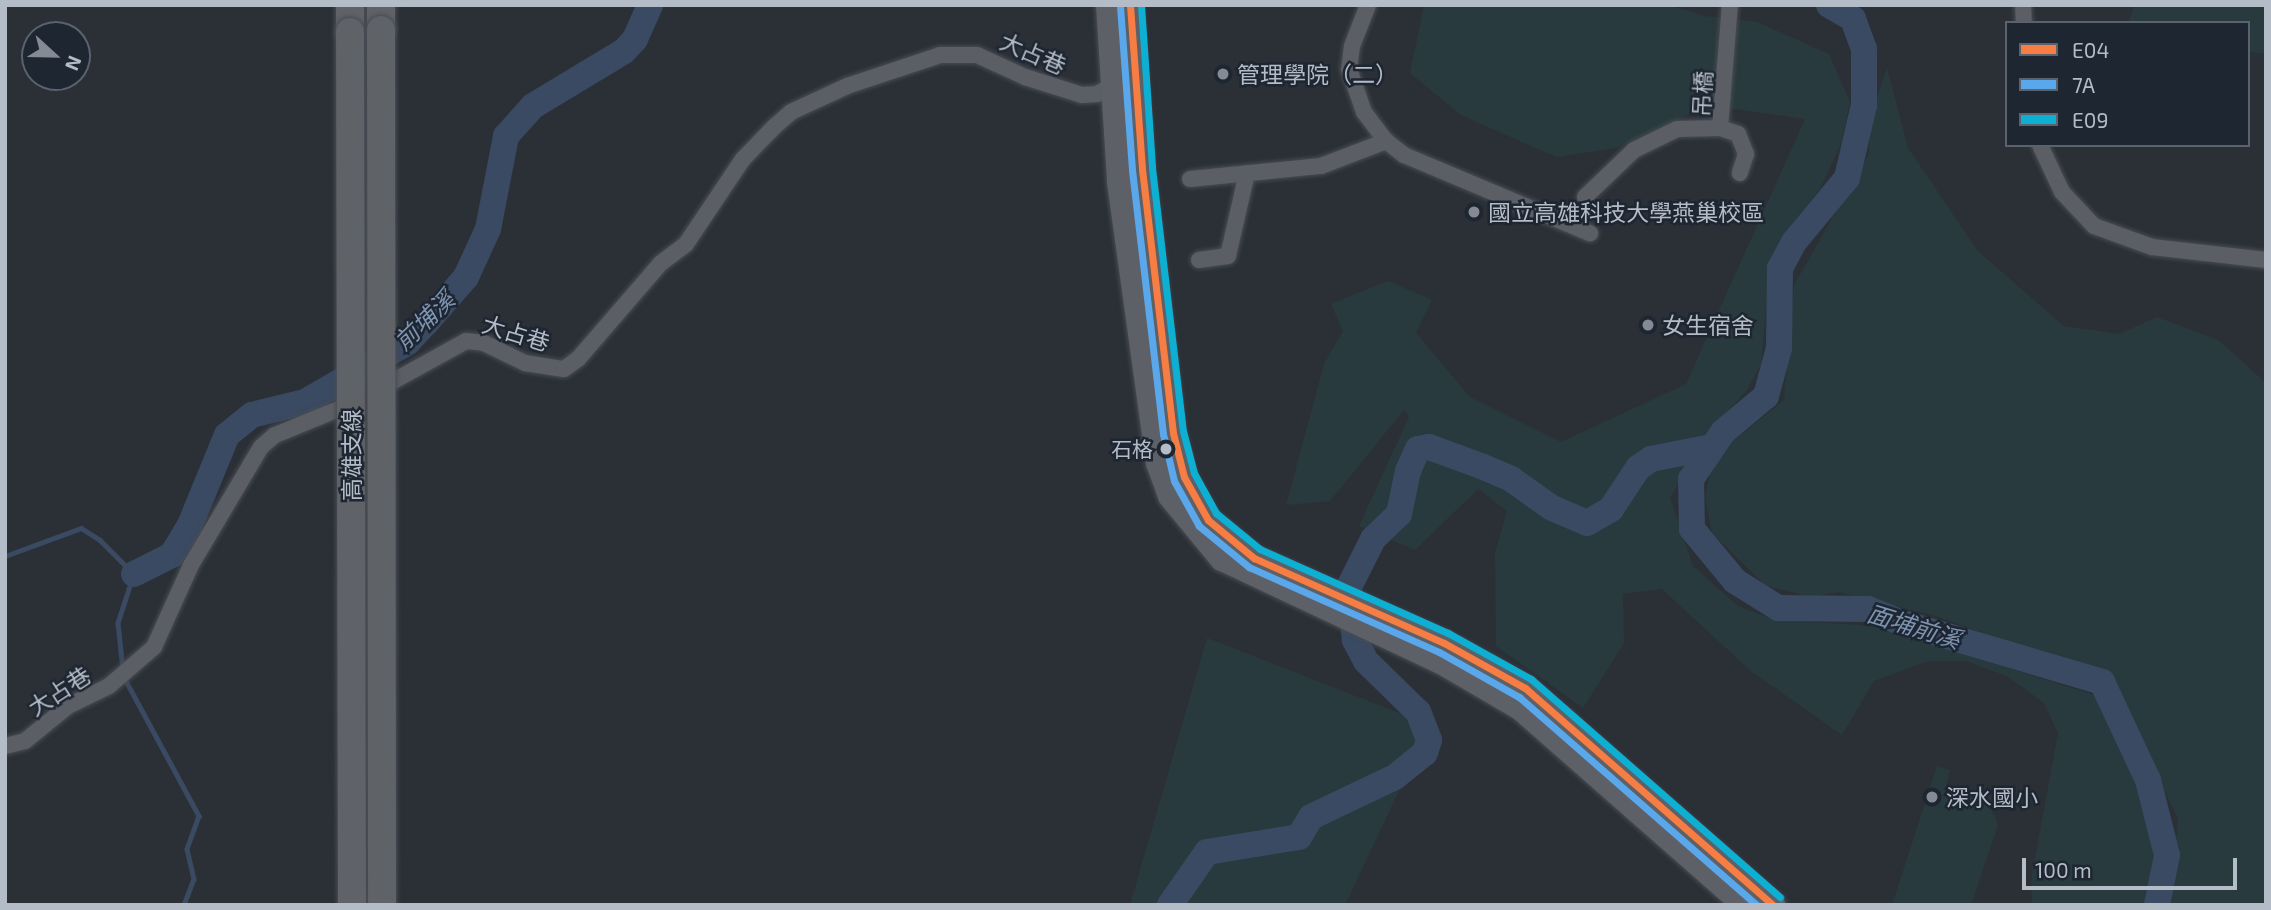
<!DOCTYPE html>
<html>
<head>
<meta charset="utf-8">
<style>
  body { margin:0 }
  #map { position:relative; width:2271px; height:910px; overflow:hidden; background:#2b3037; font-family:"Exo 2","Noto Sans TC",sans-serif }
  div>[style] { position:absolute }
  .green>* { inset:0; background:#283a3d }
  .stream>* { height:4.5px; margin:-2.25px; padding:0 2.25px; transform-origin:2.25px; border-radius:2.25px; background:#3a4a62 }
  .river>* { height:26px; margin:-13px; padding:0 13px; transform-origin:13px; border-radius:13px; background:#3a4a62 }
  .roads { filter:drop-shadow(0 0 2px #484c52) drop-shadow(0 0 2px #484c52) }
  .street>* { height:16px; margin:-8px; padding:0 8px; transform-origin:8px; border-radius:8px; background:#5b5e65 }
  .primary>* { height:24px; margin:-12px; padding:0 12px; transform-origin:12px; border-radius:12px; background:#5d6167 }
  .highway>* { height:28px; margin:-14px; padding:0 14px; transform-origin:14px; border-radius:14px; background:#5f6266 }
  .bridges { filter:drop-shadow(0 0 2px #484c53) drop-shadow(0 0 2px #484c53) }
  .highway-bridge>* { height:28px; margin:-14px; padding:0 14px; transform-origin:14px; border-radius:14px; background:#5f6266 }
  .bus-1>* { height:7px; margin:-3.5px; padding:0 3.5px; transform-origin:3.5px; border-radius:3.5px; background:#f77d43 }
  .bus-2>* { height:7px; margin:-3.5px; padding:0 3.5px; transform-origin:3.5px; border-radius:3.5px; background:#5aa8eb }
  .bus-3>* { height:7px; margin:-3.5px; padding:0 3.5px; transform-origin:3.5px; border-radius:3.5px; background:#0dafd3 }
  .dots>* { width:19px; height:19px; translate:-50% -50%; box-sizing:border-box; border:4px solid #1e2632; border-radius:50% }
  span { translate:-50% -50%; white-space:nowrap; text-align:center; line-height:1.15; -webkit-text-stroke:5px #1e2632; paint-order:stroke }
  .bus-label { font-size:21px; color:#b4bcc8 }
  .right { translate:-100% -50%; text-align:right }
  .street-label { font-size:23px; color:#b4bcc8 }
  .poi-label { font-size:23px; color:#b4bcc8 }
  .left { translate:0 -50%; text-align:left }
  .water-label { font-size:24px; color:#7d93af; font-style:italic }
  .frame { position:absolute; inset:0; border:7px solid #b4bcc8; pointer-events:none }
  .legend { position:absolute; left:2005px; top:21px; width:245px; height:126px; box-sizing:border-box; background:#1e2632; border:2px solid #5a626e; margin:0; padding:9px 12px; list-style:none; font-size:21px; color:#b4bcc8 }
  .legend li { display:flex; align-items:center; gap:14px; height:35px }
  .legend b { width:35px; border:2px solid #5a626e }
  .north { position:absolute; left:21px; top:21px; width:70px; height:70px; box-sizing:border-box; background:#1e2632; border:2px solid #5a626e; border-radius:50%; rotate:112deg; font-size:19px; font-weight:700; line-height:28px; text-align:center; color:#b4bcc8 }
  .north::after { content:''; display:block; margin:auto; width:24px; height:32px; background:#848b95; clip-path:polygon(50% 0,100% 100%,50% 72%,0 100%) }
  .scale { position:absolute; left:2022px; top:858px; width:215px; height:32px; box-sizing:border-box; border:4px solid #b4bcc8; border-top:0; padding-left:9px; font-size:21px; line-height:24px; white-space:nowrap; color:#b4bcc8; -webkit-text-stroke:5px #1e2632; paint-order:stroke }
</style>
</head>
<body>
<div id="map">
  <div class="green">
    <i style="clip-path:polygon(1424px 5px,1668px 5px,1705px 16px,1757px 22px,1829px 54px,1850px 102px,1842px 141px,1820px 189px,1788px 229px,1770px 264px,1761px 364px,1747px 390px,1707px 435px,1670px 498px,1693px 566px,1738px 606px,1774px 620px,1876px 626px,2094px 695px,2137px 787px,2154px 851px,2145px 905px,2032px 905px,2031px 880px,2058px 733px,2044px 703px,2007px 676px,1965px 661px,1928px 661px,1874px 681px,1842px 735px,1751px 671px,1662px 589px,1623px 594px,1624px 643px,1583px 708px,1496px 646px,1495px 553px,1507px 511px,1478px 489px,1415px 550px,1359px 526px,1409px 417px,1404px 410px,1330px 501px,1286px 505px,1324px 364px,1343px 331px,1331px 304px,1388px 281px,1432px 300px,1416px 333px,1470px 397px,1561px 442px,1686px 384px,1805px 119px,1736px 109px,1694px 112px,1616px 148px,1556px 157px,1461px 115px,1410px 73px)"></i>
    <i style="clip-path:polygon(2135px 5px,2266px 5px,2266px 54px,2248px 52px,2248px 23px,2128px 23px)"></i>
    <i style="clip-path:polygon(1887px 68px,1908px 148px,1977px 250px,2063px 326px,2119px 334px,2157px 317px,2218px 340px,2266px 383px,2266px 905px,2171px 905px,2178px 819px,2111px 679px,1933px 615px,1838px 592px,1813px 597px,1766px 586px,1712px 533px,1705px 497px,1711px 469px,1732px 442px,1784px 400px,1794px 285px,1869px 154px,1870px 119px)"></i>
    <i style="clip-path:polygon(1207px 638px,1430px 725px,1345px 905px,1130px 905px)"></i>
    <i style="clip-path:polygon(1937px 766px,1950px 770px,1944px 794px,1969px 787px,1989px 804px,1998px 825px,1971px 905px,1892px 905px)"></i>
  </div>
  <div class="stream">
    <i style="left:5px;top:556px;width:81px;rotate:-20.2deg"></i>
    <i style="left:81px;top:528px;width:22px;rotate:32deg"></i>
    <i style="left:100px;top:540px;width:48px;rotate:45deg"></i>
    <i style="left:134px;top:574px;width:52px;rotate:108.1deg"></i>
    <i style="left:118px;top:623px;width:47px;rotate:83.9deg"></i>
    <i style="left:125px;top:679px;width:156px;rotate:61.6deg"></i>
    <i style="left:199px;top:816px;width:35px;rotate:110deg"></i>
    <i style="left:187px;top:849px;width:31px;rotate:77deg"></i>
    <i style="left:194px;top:879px;width:28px;rotate:111deg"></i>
  </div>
  <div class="river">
    <i style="left:1829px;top:5px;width:28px;rotate:30deg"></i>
    <i style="left:1853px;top:19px;width:32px;rotate:70deg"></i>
    <i style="left:1864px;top:49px;width:56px;rotate:90deg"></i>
    <i style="left:1864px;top:105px;width:75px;rotate:103.1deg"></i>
    <i style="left:1847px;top:178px;width:83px;rotate:129.6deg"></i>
    <i style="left:1794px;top:242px;width:30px;rotate:118deg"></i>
    <i style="left:1780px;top:268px;width:80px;rotate:90.7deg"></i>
    <i style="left:1779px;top:348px;width:50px;rotate:105.2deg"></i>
    <i style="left:1766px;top:396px;width:56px;rotate:140.1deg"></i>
    <i style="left:1723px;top:432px;width:57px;rotate:124.2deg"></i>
    <i style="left:1691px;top:479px;width:50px;rotate:88.9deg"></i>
    <i style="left:1692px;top:529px;width:67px;rotate:50.4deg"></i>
    <i style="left:1735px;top:581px;width:51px;rotate:32.1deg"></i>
    <i style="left:1778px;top:608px;width:90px;rotate:0.6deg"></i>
    <i style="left:1868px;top:609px;width:38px;rotate:22deg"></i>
    <i style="left:1903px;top:623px;width:208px;rotate:16.5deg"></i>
    <i style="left:2102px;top:682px;width:108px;rotate:64.9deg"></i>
    <i style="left:2148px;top:780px;width:77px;rotate:75.8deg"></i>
    <i style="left:2167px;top:855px;width:51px;rotate:101.3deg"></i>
    <i style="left:134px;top:574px;width:42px;rotate:-26.6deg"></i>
    <i style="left:172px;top:555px;width:35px;rotate:-59deg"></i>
    <i style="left:190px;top:525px;width:97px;rotate:-67.7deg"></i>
    <i style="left:227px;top:435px;width:32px;rotate:-39deg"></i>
    <i style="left:252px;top:415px;width:55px;rotate:-13.8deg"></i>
    <i style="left:305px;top:402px;width:119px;rotate:-30.2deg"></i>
    <i style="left:408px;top:342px;width:26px;rotate:-47deg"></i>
    <i style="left:426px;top:323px;width:61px;rotate:-49deg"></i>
    <i style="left:466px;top:277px;width:53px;rotate:-65.4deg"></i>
    <i style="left:488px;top:229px;width:95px;rotate:-79deg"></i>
    <i style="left:506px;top:136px;width:40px;rotate:-48deg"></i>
    <i style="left:533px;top:106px;width:106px;rotate:-31.1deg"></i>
    <i style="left:624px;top:51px;width:16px;rotate:-47deg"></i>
    <i style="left:635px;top:39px;width:37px;rotate:-66deg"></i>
    <i style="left:1170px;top:905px;width:65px;rotate:-55.1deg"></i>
    <i style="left:1207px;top:852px;width:93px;rotate:-9.3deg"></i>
    <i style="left:1299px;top:837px;width:23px;rotate:-59deg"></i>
    <i style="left:1311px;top:817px;width:93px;rotate:-25.5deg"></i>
    <i style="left:1395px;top:777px;width:38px;rotate:-39deg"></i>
    <i style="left:1425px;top:753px;width:14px;rotate:-73deg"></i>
    <i style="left:1429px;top:740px;width:30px;rotate:-111deg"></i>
    <i style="left:1418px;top:712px;width:73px;rotate:-135.6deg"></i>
    <i style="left:1366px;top:661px;width:24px;rotate:-118deg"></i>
    <i style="left:1355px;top:640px;width:53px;rotate:-96.5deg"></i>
    <i style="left:1349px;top:587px;width:54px;rotate:-63.4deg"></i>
    <i style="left:1373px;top:539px;width:36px;rotate:-44deg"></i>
    <i style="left:1399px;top:514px;width:44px;rotate:-78.2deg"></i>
    <i style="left:1408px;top:471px;width:24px;rotate:-66deg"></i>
    <i style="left:1418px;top:449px;width:11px;rotate:-10deg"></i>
    <i style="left:1429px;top:447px;width:55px;rotate:20.1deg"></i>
    <i style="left:1481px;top:466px;width:33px;rotate:23deg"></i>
    <i style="left:1511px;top:479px;width:50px;rotate:35.3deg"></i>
    <i style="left:1552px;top:508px;width:38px;rotate:23deg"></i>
    <i style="left:1587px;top:523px;width:28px;rotate:-30deg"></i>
    <i style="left:1611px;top:509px;width:49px;rotate:-56.6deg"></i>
    <i style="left:1638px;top:468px;width:16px;rotate:-35deg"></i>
    <i style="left:1651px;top:459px;width:62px;rotate:-11.1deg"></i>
  </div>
  <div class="roads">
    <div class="street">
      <i style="left:1368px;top:5px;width:44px;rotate:111.3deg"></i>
      <i style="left:1352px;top:46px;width:23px;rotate:97deg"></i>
      <i style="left:1349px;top:69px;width:46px;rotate:70.8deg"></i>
      <i style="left:1364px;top:112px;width:36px;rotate:53deg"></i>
      <i style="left:1386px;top:141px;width:23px;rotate:38deg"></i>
      <i style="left:1404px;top:155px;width:202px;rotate:22.8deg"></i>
      <i style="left:2023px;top:5px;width:18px;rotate:87deg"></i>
      <i style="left:1720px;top:128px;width:123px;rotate:-85.4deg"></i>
      <i style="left:2040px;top:145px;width:52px;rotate:64.9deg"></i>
      <i style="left:2062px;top:192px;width:47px;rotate:46.7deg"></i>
      <i style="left:2094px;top:226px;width:62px;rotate:19.9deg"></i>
      <i style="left:2152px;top:247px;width:115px;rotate:6.5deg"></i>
      <i style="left:1190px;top:179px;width:132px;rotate:-5.7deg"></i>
      <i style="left:1321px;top:166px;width:70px;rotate:-21deg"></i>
      <i style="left:1585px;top:197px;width:68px;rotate:-43.8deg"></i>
      <i style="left:1634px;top:150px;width:48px;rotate:-26deg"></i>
      <i style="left:1677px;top:129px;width:43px;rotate:-1.3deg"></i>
      <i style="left:1720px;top:128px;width:19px;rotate:18deg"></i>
      <i style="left:1738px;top:134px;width:22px;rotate:68deg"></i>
      <i style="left:1746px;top:154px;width:20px;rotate:108deg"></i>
      <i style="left:1199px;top:260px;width:29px;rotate:-8deg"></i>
      <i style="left:1228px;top:256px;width:85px;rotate:-77.1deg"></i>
      <i style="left:379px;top:389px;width:99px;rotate:-28.9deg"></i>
      <i style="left:466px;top:341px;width:18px;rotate:6deg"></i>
      <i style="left:484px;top:343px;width:46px;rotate:26deg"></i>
      <i style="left:525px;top:363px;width:39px;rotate:9deg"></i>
      <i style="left:564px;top:369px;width:17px;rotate:-36deg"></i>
      <i style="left:578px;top:359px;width:127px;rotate:-49.2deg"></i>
      <i style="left:661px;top:263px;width:31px;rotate:-37deg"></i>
      <i style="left:686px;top:244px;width:102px;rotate:-56.2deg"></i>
      <i style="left:743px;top:159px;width:45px;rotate:-45.9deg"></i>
      <i style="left:774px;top:127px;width:23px;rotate:-41deg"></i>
      <i style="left:791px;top:112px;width:62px;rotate:-24.9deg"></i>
      <i style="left:847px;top:86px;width:98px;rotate:-18.4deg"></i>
      <i style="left:940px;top:55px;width:37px"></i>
      <i style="left:977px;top:55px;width:53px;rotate:24.6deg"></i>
      <i style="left:1025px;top:77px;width:60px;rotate:17.5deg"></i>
      <i style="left:1082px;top:95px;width:15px;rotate:-4deg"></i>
      <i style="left:1097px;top:94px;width:25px;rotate:-29deg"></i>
      <i style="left:5px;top:746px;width:21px;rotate:-14deg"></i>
      <i style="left:25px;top:741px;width:55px;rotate:-39.1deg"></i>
      <i style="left:68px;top:706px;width:46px;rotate:-26deg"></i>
      <i style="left:109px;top:686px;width:60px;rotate:-40.9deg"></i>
      <i style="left:154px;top:647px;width:90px;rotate:-65.7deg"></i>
      <i style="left:191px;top:565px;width:137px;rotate:-59.3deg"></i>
      <i style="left:261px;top:447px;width:18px;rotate:-41deg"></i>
      <i style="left:275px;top:435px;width:84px;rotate:-22.3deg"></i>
    </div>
    <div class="primary">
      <i style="left:1108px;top:5px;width:177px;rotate:86.4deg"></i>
      <i style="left:1119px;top:182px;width:284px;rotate:82.1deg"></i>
      <i style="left:1158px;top:463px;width:35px;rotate:70deg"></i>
      <i style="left:1170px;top:496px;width:82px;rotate:50.5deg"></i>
      <i style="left:1222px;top:559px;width:242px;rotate:25.2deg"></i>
      <i style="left:1441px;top:662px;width:91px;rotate:30.2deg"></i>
      <i style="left:1520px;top:708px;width:298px;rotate:41.3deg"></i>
      <i style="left:1130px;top:5px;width:164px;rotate:85.8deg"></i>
      <i style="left:1142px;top:169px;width:266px;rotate:83.3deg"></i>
      <i style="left:1173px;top:433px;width:45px;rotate:76deg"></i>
      <i style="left:1184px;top:477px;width:49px;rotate:60.8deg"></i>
      <i style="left:1208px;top:520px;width:60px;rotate:39.6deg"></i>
      <i style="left:1254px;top:558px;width:208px;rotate:24.1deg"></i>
      <i style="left:1444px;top:643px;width:93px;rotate:29.1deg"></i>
      <i style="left:1525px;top:688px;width:330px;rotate:41.2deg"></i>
    </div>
    <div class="highway">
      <i style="left:350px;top:5px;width:27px;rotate:90deg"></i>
      <i style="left:381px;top:5px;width:25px;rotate:90deg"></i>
    </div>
  </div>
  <div class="bridges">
    <div class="highway-bridge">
      <i style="left:381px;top:30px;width:875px;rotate:89.93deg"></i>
      <i style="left:350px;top:32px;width:873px;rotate:89.87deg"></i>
    </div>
  </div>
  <div class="bus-1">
    <i style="left:1130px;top:5px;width:164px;rotate:85.8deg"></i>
    <i style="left:1142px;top:169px;width:266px;rotate:83.3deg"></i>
    <i style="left:1173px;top:433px;width:45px;rotate:76deg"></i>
    <i style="left:1184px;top:477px;width:49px;rotate:60.8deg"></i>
    <i style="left:1208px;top:520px;width:60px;rotate:39.6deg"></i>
    <i style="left:1254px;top:558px;width:208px;rotate:24.1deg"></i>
    <i style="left:1444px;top:643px;width:93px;rotate:29.1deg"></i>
    <i style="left:1525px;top:688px;width:330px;rotate:41.2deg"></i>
  </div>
  <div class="bus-2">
    <i style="left:1120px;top:6px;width:164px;rotate:85.8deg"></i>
    <i style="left:1132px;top:170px;width:266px;rotate:83.3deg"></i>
    <i style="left:1163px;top:434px;width:48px;rotate:76.8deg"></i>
    <i style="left:1174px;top:481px;width:51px;rotate:60.9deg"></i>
    <i style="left:1199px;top:526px;width:65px;rotate:39.4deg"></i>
    <i style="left:1249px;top:567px;width:208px;rotate:24.1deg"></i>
    <i style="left:1439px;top:652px;width:92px;rotate:29.4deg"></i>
    <i style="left:1519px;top:697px;width:316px;rotate:41.2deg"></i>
  </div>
  <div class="bus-3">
    <i style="left:1141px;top:5px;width:163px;rotate:86.1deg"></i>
    <i style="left:1152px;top:168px;width:265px;rotate:83.3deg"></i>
    <i style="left:1183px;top:431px;width:43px;rotate:75.3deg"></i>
    <i style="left:1194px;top:473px;width:46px;rotate:61.2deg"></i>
    <i style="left:1216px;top:513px;width:57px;rotate:39.3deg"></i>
    <i style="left:1260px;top:549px;width:206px;rotate:24.1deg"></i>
    <i style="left:1448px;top:633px;width:95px;rotate:29deg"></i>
    <i style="left:1531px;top:679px;width:331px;rotate:41.2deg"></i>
  </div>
  <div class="dots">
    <i style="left:1223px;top:74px;background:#848b95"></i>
    <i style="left:1474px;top:212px;background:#848b95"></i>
    <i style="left:1648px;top:325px;background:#848b95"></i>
    <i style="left:1166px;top:449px;background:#b4bcc8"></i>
    <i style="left:1932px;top:797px;background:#848b95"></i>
  </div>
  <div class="bus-label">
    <span class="right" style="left:1153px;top:449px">石格</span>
  </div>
  <div class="street-label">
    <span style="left:1033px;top:53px;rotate:23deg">大占巷</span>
    <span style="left:1702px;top:94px;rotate:-87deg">吊橋</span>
    <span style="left:516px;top:333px;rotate:17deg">大占巷</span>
    <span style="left:351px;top:455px;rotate:-90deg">高雄支線</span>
    <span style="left:59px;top:691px;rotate:-33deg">大占巷</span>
  </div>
  <div class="poi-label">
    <span class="left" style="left:1237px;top:74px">管理學院（二）</span>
    <span class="left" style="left:1488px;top:212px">國立高雄科技大學燕巢校區</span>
    <span class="left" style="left:1662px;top:325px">女生宿舍</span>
    <span class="left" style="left:1946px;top:797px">深水國小</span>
  </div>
  <div class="water-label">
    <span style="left:424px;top:320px;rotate:-44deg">前埔溪</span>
    <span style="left:1914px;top:626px;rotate:17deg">面埔前溪</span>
  </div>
  <div class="frame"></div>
  <ul class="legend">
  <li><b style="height:9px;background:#f77d43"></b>E04</li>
  <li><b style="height:9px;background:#5aa8eb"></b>7A</li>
  <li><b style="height:9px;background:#0dafd3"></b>E09</li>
  </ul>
  <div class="north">N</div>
  <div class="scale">100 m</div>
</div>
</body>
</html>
